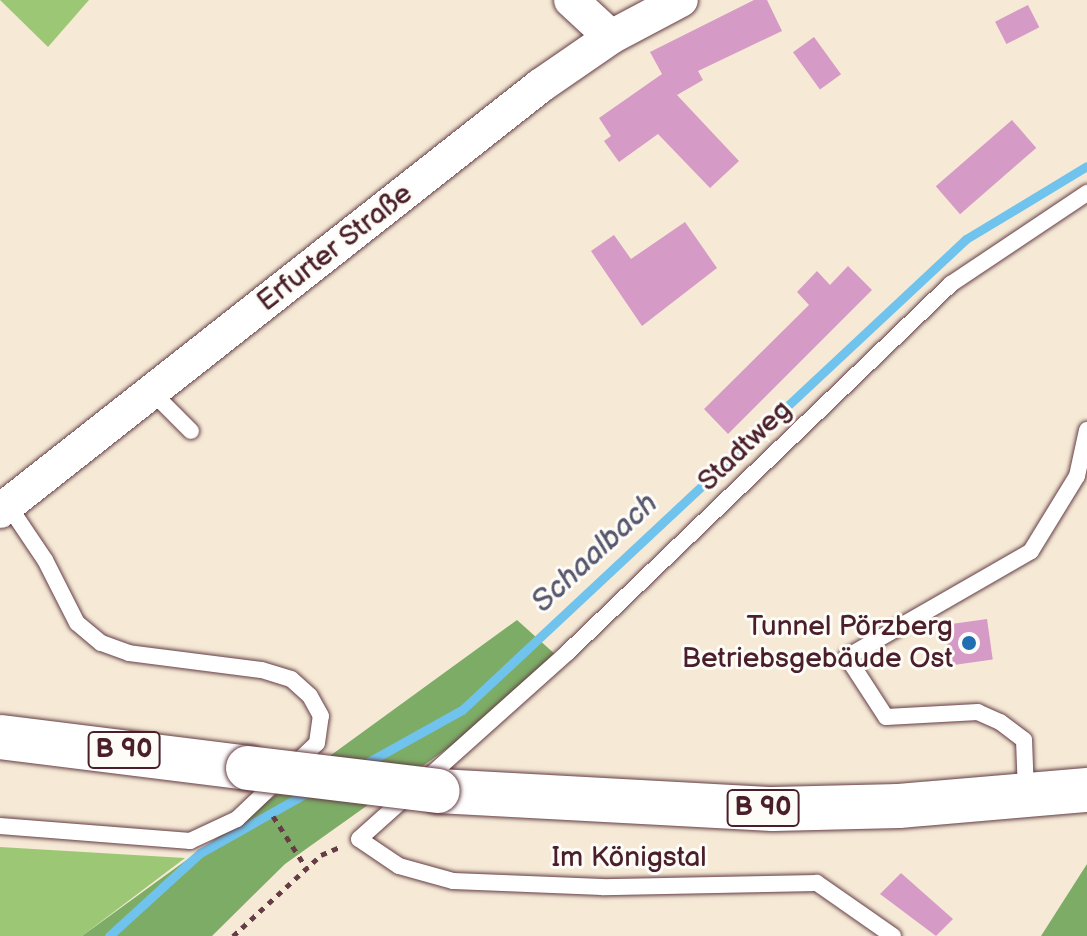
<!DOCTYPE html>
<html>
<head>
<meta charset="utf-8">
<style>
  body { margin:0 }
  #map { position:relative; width:1087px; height:936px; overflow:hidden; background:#f6ead6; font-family:"Balsamiq Sans",sans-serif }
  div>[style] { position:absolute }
  .green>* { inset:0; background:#9cc875 }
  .forest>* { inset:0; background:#7dac66 }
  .stream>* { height:9px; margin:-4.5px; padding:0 4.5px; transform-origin:4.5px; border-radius:4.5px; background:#70c3ec }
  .building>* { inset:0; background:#d59ac5; transform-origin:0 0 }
  .path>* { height:5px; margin-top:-2.5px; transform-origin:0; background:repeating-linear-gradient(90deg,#643d45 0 6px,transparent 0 12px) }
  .roads { filter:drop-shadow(0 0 2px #643d45) drop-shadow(0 0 2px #643d45) }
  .lane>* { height:16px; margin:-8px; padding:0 8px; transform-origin:8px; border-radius:8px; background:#fff }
  .street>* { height:34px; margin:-17px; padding:0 17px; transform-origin:17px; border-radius:17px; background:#fff }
  .primary>* { height:44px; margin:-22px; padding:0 22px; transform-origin:22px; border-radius:22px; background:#fff }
  .bridges { filter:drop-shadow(0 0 2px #643d45) drop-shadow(0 0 2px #643d45) }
  .primary-bridge>* { height:44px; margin:-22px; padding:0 22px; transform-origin:22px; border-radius:22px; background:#fff }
  .dots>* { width:22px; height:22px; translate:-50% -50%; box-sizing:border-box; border:4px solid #fdfcf7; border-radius:50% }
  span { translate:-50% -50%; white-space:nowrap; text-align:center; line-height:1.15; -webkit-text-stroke:6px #fdfcf7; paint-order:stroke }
  .shield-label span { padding:2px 6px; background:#fdfcf7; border:2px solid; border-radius:6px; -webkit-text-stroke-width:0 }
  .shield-label { font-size:26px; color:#4a1f2b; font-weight:700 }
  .street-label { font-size:28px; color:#4a1f2b }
  .poi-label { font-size:28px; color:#4a1f2b }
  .right { translate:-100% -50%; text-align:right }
  .water-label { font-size:30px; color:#57586f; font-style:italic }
</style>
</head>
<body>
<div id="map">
  <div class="green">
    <i style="clip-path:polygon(0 0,89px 0,48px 47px)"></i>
    <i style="clip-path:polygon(0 847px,185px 858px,82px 936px,0 936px)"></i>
  </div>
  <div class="forest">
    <i style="clip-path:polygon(517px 620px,566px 664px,285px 864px,212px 936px,82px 936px)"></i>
    <i style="clip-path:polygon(1087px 864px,1087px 936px,1041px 936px)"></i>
  </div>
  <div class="stream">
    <i style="left:363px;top:765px;width:113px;rotate:-29.1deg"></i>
    <i style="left:462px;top:710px;width:690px;rotate:-43.06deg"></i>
    <i style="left:966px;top:239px;width:141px;rotate:-31.1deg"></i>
    <i style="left:109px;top:936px;width:123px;rotate:-42.4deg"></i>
    <i style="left:200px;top:853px;width:126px;rotate:-29.4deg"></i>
  </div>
  <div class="building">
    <i style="clip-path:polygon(754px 0,767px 0,782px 31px,698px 71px,703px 80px,677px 95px,739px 161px,710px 188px,658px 134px,619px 162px,604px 141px,611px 136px,599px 118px,662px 74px,650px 52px)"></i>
    <i style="left:1028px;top:5px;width:25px;height:37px;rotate:63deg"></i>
    <i style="left:814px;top:37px;width:46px;height:26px;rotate:54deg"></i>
    <i style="left:1012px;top:120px;width:37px;height:101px;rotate:49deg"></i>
    <i style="clip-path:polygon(685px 222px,717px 268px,642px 326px,591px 251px,614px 235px,631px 259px)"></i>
    <i style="clip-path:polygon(848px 266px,872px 290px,728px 434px,704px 409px,809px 305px,797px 292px,817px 271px,830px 285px)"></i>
    <i style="left:987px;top:619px;width:41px;height:43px;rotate:82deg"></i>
    <i style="clip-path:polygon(901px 873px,953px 919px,936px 936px,880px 894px)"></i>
  </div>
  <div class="path">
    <i style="left:273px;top:816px;width:63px;rotate:57.3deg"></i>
    <i style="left:233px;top:936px;width:120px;rotate:-42.6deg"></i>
    <i style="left:321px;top:855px;width:21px;rotate:-23deg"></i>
  </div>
  <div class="roads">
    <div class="lane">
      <i style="left:152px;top:392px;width:55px;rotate:45deg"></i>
      <i style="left:1026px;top:792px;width:52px;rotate:-92.2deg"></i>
      <i style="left:1024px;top:740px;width:30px;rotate:-143deg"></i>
      <i style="left:1000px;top:722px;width:24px;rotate:-156deg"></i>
      <i style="left:978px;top:712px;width:92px;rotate:176.9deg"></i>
      <i style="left:886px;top:717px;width:72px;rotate:-123deg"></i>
      <i style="left:847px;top:657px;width:212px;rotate:-29.9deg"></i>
      <i style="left:1031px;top:551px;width:88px;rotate:-58.5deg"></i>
      <i style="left:1077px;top:476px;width:47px;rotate:-77.7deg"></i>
      <i style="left:0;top:826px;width:191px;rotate:4.5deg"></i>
      <i style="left:190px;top:841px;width:52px;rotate:-25.1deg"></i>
      <i style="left:237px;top:819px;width:110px;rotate:-43.5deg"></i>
      <i style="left:317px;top:743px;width:27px;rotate:-82deg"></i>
      <i style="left:321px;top:716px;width:23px;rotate:-119deg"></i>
      <i style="left:310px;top:696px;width:25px;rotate:-138deg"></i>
      <i style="left:291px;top:679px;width:31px;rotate:-163deg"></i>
      <i style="left:261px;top:670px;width:133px;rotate:-172.7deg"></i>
      <i style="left:129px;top:653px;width:30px;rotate:-160deg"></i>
      <i style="left:101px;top:643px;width:31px;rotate:-140deg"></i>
      <i style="left:77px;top:623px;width:71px;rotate:-116.9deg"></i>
      <i style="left:45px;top:560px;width:66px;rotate:-123.9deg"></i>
      <i style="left:893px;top:936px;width:93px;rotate:-145.1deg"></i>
      <i style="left:817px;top:883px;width:215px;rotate:178.9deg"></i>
      <i style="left:602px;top:887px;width:149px;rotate:-177.7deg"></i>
      <i style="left:453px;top:881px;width:56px;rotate:-164.5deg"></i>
      <i style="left:399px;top:866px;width:48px;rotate:-146deg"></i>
      <i style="left:359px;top:839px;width:280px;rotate:-41.8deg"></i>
      <i style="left:568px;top:652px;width:531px;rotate:-43.86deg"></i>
      <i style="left:951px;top:284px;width:164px;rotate:-33.8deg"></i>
    </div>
    <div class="street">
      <i style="left:571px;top:0;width:54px;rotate:42.8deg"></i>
      <i style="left:0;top:511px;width:687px;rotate:-38.2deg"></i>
      <i style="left:540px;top:86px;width:86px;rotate:-34.6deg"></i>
      <i style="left:611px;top:37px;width:79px;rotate:-27.9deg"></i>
    </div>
    <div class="primary">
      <i style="left:0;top:737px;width:250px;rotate:7.1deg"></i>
      <i style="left:438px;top:791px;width:335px;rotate:3.1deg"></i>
      <i style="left:773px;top:809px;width:126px;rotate:-1.4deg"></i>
      <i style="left:899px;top:806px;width:189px;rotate:-4.9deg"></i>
    </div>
  </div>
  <div class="bridges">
    <div class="primary-bridge">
      <i style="left:248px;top:768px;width:191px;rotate:6.9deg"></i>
    </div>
  </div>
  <div class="dots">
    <i style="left:969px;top:643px;background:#1f6fb2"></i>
  </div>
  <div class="shield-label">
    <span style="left:124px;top:750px">B 90</span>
    <span style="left:763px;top:808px">B 90</span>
  </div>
  <div class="street-label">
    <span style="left:335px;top:248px;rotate:-38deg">Erfurter Straße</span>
    <span style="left:745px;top:446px;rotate:-44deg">Stadtweg</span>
    <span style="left:629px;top:858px">Im Königstal</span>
  </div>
  <div class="poi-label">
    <span class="right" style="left:953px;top:643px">Tunnel Pörzberg<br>Betriebsgebäude Ost</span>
  </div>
  <div class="water-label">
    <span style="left:595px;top:553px;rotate:-43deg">Schaalbach</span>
  </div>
</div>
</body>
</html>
